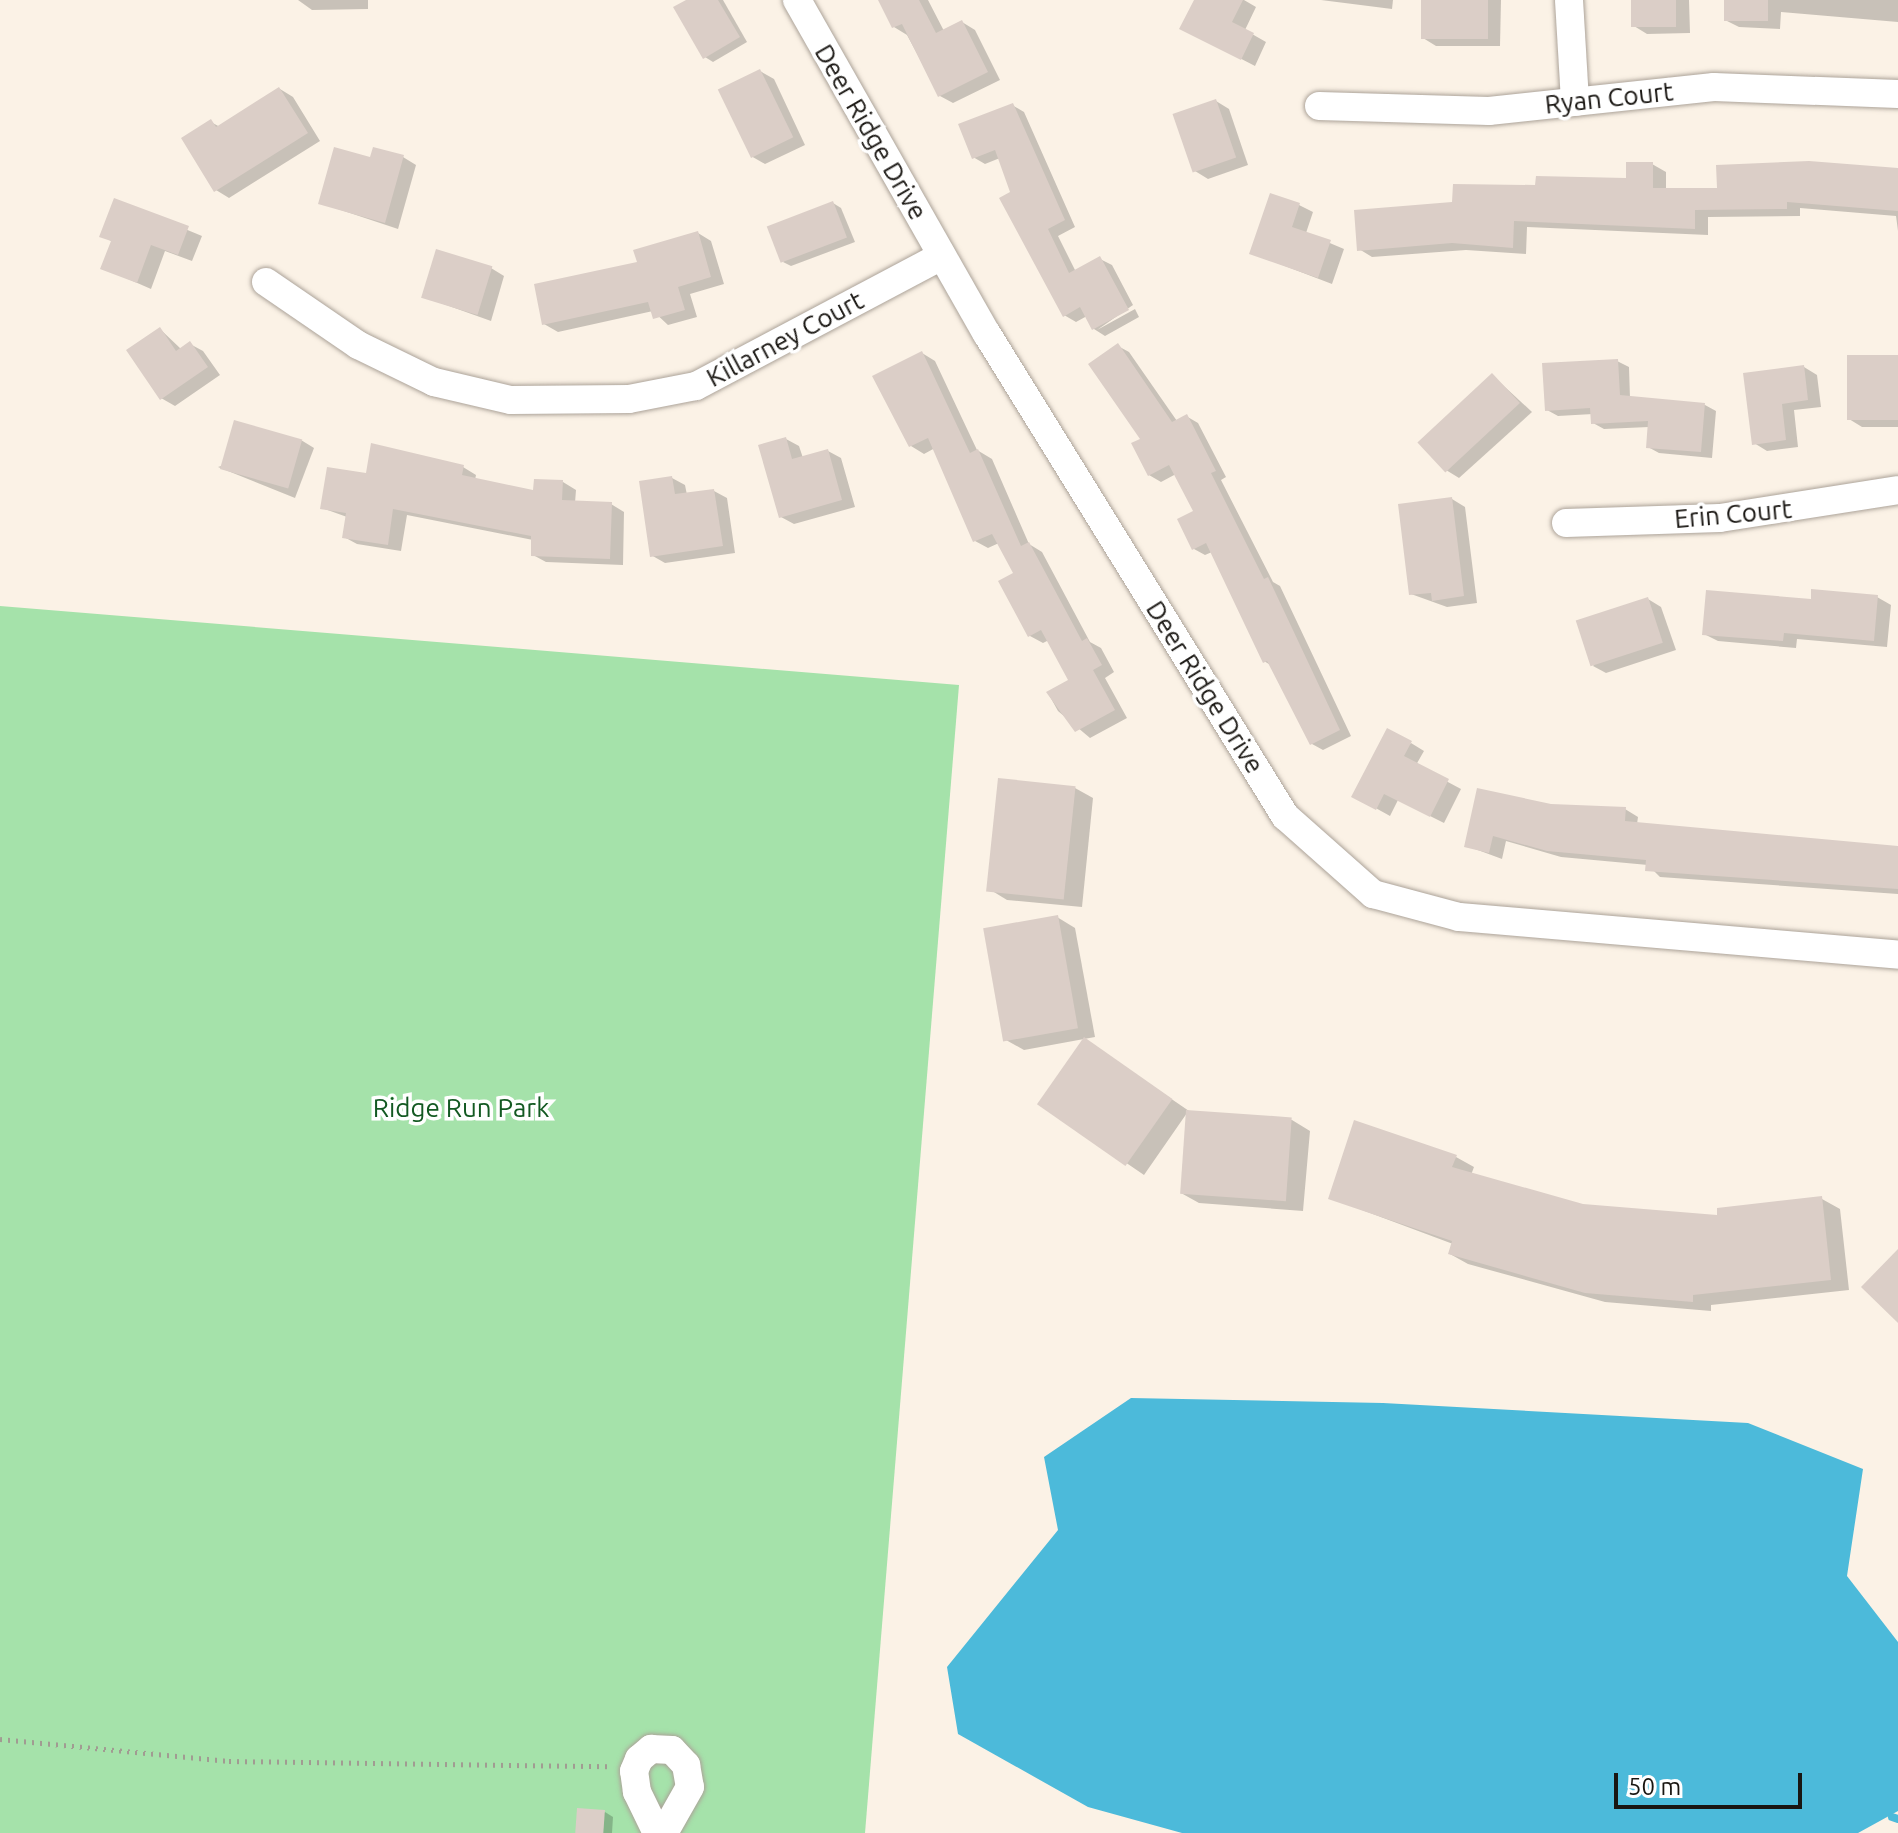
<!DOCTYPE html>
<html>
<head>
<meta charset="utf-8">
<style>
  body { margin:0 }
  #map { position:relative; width:1898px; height:1833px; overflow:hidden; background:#fbf2e6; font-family:Ubuntu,sans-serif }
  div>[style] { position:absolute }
  .green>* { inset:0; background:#a5e2aa }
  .water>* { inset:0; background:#4cbada }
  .shadow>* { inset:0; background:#0003 }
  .stream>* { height:8px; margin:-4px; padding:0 4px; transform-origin:4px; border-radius:4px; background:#4cbada }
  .building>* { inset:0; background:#dbcec7; transform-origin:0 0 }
  .path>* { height:5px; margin-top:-2.5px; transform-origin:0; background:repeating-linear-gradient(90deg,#a19b92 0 2px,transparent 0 8px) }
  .roads { filter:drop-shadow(0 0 2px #aca399) drop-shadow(0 0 2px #aca399) }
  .minor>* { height:28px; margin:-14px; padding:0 14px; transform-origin:14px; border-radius:14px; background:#fff }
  span { translate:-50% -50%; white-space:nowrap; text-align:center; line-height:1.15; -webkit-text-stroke:7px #fff; paint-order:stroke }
  .street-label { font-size:26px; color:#191612 }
  .park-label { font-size:26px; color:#135922 }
  .scale { position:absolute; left:1614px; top:1773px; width:188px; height:36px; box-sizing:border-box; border:4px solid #191612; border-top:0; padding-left:10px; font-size:24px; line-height:28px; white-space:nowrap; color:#191612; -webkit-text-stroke:6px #fff; paint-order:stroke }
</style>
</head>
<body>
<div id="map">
  <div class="green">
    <i style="clip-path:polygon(0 606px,959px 685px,865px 1833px,0 1833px)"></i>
  </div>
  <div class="water">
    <i style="clip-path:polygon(1131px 1398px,1383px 1403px,1748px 1423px,1863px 1469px,1847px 1576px,1898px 1642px,1898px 1811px,1858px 1833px,1182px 1833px,1088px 1807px,958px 1734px,947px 1667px,1058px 1530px,1044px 1457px)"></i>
  </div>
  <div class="shadow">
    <i style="clip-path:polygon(298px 0,368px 0,368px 9px,312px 10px)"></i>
    <i style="clip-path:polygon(690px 0,723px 0,747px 42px,713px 62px,705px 57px)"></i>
    <i style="clip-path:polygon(880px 0,928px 0,944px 31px,962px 22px,975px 30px,1000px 80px,953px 103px,940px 96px,907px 35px,894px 27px)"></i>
    <i style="clip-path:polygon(1196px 0,1244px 0,1256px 7px,1245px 30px,1266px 42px,1255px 66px,1195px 35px)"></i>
    <i style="clip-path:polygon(1321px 0,1393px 0,1392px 9px)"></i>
    <i style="clip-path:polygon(1423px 0,1501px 0,1500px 46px,1436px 46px,1423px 38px)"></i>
    <i style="clip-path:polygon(1633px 0,1689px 0,1690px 33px,1647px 34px,1634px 26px)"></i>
    <i style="clip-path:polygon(1726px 0,1898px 0,1898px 22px,1781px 12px,1780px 29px,1739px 27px,1725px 20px)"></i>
    <i style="clip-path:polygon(760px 71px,774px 79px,805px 145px,765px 164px,751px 156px)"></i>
    <i style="clip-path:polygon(280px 89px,293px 97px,320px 141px,229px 198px,216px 190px,211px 122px,220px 127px)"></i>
    <i style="clip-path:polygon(1216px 101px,1229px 109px,1248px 165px,1208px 179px,1195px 171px)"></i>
    <i style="clip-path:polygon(1012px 105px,1024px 112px,1075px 227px,1058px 236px,1076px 272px,1100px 259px,1112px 265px,1133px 305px,1097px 330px,1135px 309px,1139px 317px,1105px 336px,1094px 329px,1087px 316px,1076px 322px,1064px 315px,1000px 158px,985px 164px,973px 157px)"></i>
    <i style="clip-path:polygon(403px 157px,416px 165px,398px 229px,320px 203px,372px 159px)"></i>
    <i style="clip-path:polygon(1652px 164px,1666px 172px,1666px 190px,1719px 190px,1898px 168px,1898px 231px,1896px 216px,1800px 208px,1800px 216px,1708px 217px,1708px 235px,1527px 227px,1526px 254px,1466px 250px,1372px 257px,1359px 249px,1454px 204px,1537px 187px,1628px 180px)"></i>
    <i style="clip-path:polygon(115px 200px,202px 236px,192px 261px,165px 251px,151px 289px,103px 268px,113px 242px,102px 236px)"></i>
    <i style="clip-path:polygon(833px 203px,841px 208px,855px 242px,791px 266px,783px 262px)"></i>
    <i style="clip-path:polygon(1299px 205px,1313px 212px,1306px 233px,1344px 249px,1332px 284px,1251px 253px)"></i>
    <i style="clip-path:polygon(698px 233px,711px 241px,724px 284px,690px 294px,697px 317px,668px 325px,653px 311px,558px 332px,544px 324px)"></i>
    <i style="clip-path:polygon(491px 268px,504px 276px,491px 321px,424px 297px)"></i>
    <i style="clip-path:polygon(160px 329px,181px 349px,190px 344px,203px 351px,220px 375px,175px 406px,161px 398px)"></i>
    <i style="clip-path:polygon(1118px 346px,1129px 352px,1177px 421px,1186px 416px,1198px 423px,1226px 477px,1221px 480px,1273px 582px,1280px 586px,1351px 736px,1323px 750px,1312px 744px,1272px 666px,1264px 661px,1212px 552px,1205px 555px,1194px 549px,1196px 512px,1176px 474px,1161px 482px,1149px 475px)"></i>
    <i style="clip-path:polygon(922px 353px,935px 361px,977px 450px,992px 459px,1029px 544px,1042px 552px,1090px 642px,1101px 648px,1114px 672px,1105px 678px,1127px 718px,1090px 738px,1058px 711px,1048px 693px,1071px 681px,1049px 640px,1043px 643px,1030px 636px,1016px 573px,999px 543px,988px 548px,975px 541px,935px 448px,924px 454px,911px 446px)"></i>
    <i style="clip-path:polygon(1898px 359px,1898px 427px,1862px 427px,1849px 419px)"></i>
    <i style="clip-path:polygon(1617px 361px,1629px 367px,1630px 398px,1705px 405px,1716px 411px,1712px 458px,1659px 453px,1648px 447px,1649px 427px,1604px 429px,1593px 423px,1593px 414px,1558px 416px,1547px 410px)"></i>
    <i style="clip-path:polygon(1804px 367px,1817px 375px,1821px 407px,1794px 410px,1798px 447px,1767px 451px,1754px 443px)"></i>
    <i style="clip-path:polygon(1493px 376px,1532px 412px,1459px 478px,1446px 470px)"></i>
    <i style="clip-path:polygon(786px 439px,799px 446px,803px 458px,828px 451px,841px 458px,855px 507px,794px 524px,781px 517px)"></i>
    <i style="clip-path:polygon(301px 440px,314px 448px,295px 498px,218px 467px)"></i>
    <i style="clip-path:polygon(463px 467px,476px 475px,475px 480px,535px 492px,563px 482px,576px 490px,575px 503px,611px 504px,624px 512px,623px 565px,546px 562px,533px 555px,533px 540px,407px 515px,401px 551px,357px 544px,344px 537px,347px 517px,322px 508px,368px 475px)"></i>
    <i style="clip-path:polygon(672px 478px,685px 485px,687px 495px,714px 491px,727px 498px,735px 553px,665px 563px,651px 555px)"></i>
    <i style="clip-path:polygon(1452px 499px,1465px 507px,1477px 603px,1447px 607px,1411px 594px)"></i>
    <i style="clip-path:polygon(1877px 597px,1891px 605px,1887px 647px,1797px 639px,1796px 648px,1718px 641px,1704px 634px,1812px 601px)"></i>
    <i style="clip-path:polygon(1648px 599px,1661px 607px,1676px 650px,1606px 673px,1593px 666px)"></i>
    <i style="clip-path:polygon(1411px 743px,1424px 751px,1416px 765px,1461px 789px,1444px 823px,1398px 800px,1390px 816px,1354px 796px)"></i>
    <i style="clip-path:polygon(1075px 788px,1093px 798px,1082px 907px,1007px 900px,989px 889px)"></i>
    <i style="clip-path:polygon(1550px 806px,1625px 809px,1638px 817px,1637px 824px,1898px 848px,1898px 894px,1660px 877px,1648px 865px,1561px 857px,1506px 841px,1502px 859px,1467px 846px)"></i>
    <i style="clip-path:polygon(1057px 917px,1075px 928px,1095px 1037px,1024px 1050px,1006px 1040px)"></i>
    <i style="clip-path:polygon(1084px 1039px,1189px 1111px,1292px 1120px,1310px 1131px,1303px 1211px,1199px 1203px,1181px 1193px,1187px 1113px,1144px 1175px,1040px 1104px)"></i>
    <i style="clip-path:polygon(1456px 1157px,1474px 1167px,1471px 1175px,1583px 1206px,1720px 1217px,1822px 1199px,1840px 1209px,1849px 1290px,1711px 1305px,1711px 1311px,1605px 1302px,1468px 1264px,1450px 1254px,1453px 1244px,1330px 1198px)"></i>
    <i style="clip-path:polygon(605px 1812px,613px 1817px,612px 1833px,577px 1833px)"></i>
  </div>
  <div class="stream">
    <i style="left:1892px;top:1817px;width:6px;rotate:18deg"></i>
  </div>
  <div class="building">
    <i style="clip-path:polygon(686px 0,718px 0,740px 37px,703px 59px,673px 7px)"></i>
    <i style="clip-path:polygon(878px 0,919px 0,936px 33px,962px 20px,988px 72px,938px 97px,902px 24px,892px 28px)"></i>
    <i style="clip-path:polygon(1194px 0,1243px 0,1232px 22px,1254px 33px,1241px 60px,1179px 29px)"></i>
    <i style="left:1421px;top:0;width:67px;height:39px"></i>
    <i style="left:1631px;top:0;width:45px;height:27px"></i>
    <i style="left:1724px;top:0;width:44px;height:21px"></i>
    <i style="left:760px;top:69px;width:76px;height:47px;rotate:64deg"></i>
    <i style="clip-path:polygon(279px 87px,308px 133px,214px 192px,181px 138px,211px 119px,216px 127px)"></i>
    <i style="left:1216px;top:99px;width:62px;height:46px;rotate:71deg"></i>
    <i style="clip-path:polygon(1013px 103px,1065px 220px,1048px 229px,1069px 273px,1100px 256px,1129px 310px,1092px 330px,1080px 307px,1063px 317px,999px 198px,1010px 192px,995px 150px,972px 159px,958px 124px)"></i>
    <i style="clip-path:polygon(334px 147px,370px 157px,373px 147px,404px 155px,385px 223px,318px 204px)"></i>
    <i style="clip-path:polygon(1809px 161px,1898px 168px,1898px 211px,1787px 202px,1787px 209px,1695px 210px,1695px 229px,1514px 221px,1513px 248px,1452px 243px,1357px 251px,1354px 210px,1452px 202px,1453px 184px,1535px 185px,1536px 176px,1626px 178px,1626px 162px,1653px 162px,1653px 188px,1717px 188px,1716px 165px)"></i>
    <i style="clip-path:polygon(1270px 193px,1300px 203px,1292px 227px,1331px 240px,1318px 278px,1249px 254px)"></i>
    <i style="clip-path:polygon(114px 198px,189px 226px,178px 255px,151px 245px,137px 283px,100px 269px,111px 241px,99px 237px)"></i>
    <i style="left:833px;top:201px;width:39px;height:71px;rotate:69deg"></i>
    <i style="clip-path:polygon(698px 231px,711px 277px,678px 287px,685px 310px,653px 319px,648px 302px,542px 325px,534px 284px,637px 262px,633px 250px)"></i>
    <i style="left:436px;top:249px;width:59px;height:51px;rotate:17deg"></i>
    <i style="clip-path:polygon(160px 327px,176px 351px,190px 341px,208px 367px,160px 400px,126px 350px)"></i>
    <i style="clip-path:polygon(1118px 343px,1172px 422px,1187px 414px,1216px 471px,1211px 473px,1264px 579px,1268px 577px,1340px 730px,1310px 745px,1267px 661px,1263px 663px,1206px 543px,1192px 550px,1177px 519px,1193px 511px,1169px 465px,1148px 476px,1131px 443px,1140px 439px,1088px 364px)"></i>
    <i style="clip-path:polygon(922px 351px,970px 453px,978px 449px,1021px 546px,1029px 542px,1082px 641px,1087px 638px,1102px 665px,1093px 670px,1115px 710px,1075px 732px,1046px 692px,1068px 680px,1041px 630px,1028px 637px,998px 581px,1013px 573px,992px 534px,973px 542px,928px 438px,909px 447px,872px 376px)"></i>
    <i style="left:1847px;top:355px;width:51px;height:65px"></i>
    <i style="clip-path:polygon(1618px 359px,1620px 395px,1705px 403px,1701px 452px,1646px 448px,1648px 421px,1591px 424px,1590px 408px,1545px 411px,1542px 363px)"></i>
    <i style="clip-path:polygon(1804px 365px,1808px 400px,1782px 404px,1786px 440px,1752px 445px,1743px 373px)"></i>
    <i style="left:1492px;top:373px;width:41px;height:102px;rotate:47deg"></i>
    <i style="left:234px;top:420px;width:71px;height:51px;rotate:16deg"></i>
    <i style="clip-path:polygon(786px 437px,792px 459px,828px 449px,842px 500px,779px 518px,758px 445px)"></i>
    <i style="clip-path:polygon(371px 443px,464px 465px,462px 475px,533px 490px,534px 479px,563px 480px,562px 500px,612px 502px,610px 559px,531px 556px,531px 536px,393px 509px,388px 545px,342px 538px,346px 513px,320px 509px,327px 467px,366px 473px)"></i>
    <i style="clip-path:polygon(672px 476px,675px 494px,714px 489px,723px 546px,650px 557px,639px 481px)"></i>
    <i style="clip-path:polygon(1452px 497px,1464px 596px,1432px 601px,1431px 593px,1409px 595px,1398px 504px)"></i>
    <i style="clip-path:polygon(1811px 589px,1878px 595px,1874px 641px,1784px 633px,1783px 641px,1702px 635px,1706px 590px,1811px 599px)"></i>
    <i style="left:1648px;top:597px;width:48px;height:76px;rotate:72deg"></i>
    <i style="clip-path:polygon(1387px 728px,1412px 741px,1404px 756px,1449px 779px,1430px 817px,1384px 794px,1376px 810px,1351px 797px)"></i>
    <i style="left:998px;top:778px;width:78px;height:114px;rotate:6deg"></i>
    <i style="clip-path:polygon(1477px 788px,1551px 804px,1626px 807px,1625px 821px,1898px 846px,1898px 889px,1645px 871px,1646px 860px,1547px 851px,1493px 836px,1489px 853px,1464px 847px)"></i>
    <i style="left:1058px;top:915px;width:115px;height:76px;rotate:80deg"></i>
    <i style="left:1084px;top:1037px;width:108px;height:82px;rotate:35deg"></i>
    <i style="left:1186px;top:1110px;width:106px;height:84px;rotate:4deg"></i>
    <i style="clip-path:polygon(1354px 1120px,1457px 1155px,1452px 1167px,1583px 1204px,1717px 1215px,1717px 1208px,1822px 1196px,1831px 1280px,1693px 1295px,1693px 1302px,1585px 1293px,1448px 1254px,1452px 1241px,1328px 1199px)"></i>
    <i style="clip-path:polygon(1898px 1249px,1898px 1323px,1861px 1287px)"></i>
    <i style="left:577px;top:1808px;width:28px;height:25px;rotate:4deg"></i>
  </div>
  <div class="path">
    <i style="left:0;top:1739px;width:230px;rotate:5.5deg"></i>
    <i style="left:229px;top:1761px;width:381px;rotate:0.8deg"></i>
  </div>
  <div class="roads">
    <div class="minor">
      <i style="left:797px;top:0;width:384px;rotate:60.4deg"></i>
      <i style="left:987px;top:334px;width:567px;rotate:58.27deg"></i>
      <i style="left:1285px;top:816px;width:118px;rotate:41.6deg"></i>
      <i style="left:1373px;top:894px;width:89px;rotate:15deg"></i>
      <i style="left:1459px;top:917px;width:441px;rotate:4.9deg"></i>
      <i style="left:1569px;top:0;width:102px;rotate:86.6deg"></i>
      <i style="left:1319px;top:106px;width:170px;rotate:1.7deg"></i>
      <i style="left:1489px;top:111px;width:226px;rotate:-6.1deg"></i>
      <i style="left:1714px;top:87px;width:184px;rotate:2.2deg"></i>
      <i style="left:266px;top:282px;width:112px;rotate:34.4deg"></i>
      <i style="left:358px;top:345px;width:85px;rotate:26deg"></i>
      <i style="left:434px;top:382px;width:79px;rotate:13.2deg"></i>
      <i style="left:511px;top:400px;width:118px;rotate:-0.5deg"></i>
      <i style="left:629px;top:399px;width:68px;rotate:-11deg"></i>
      <i style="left:696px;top:386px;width:278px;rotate:-27.9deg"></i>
      <i style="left:1566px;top:523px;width:154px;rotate:-1.9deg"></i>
      <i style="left:1720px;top:518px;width:180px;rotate:-8.9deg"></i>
      <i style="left:657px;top:1833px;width:46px;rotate:-116deg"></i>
      <i style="left:637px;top:1792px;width:21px;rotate:-98deg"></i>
      <i style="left:634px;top:1771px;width:13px;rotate:-67deg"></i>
      <i style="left:639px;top:1759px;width:16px;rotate:-40deg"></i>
      <i style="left:651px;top:1749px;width:21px;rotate:3deg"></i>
      <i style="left:672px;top:1750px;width:21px;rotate:47deg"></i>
      <i style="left:686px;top:1765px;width:22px;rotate:80deg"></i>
      <i style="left:690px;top:1787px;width:53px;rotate:119.5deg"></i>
    </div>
  </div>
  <div class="street-label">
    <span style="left:1609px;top:98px;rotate:-6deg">Ryan Court</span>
    <span style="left:871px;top:132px;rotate:60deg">Deer Ridge Drive</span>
    <span style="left:785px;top:339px;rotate:-28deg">Killarney Court</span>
    <span style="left:1733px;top:514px;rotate:-5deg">Erin Court</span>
    <span style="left:1205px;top:687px;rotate:58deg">Deer Ridge Drive</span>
  </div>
  <div class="park-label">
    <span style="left:461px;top:1108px">Ridge Run Park</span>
  </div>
  <div class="scale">50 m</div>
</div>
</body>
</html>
